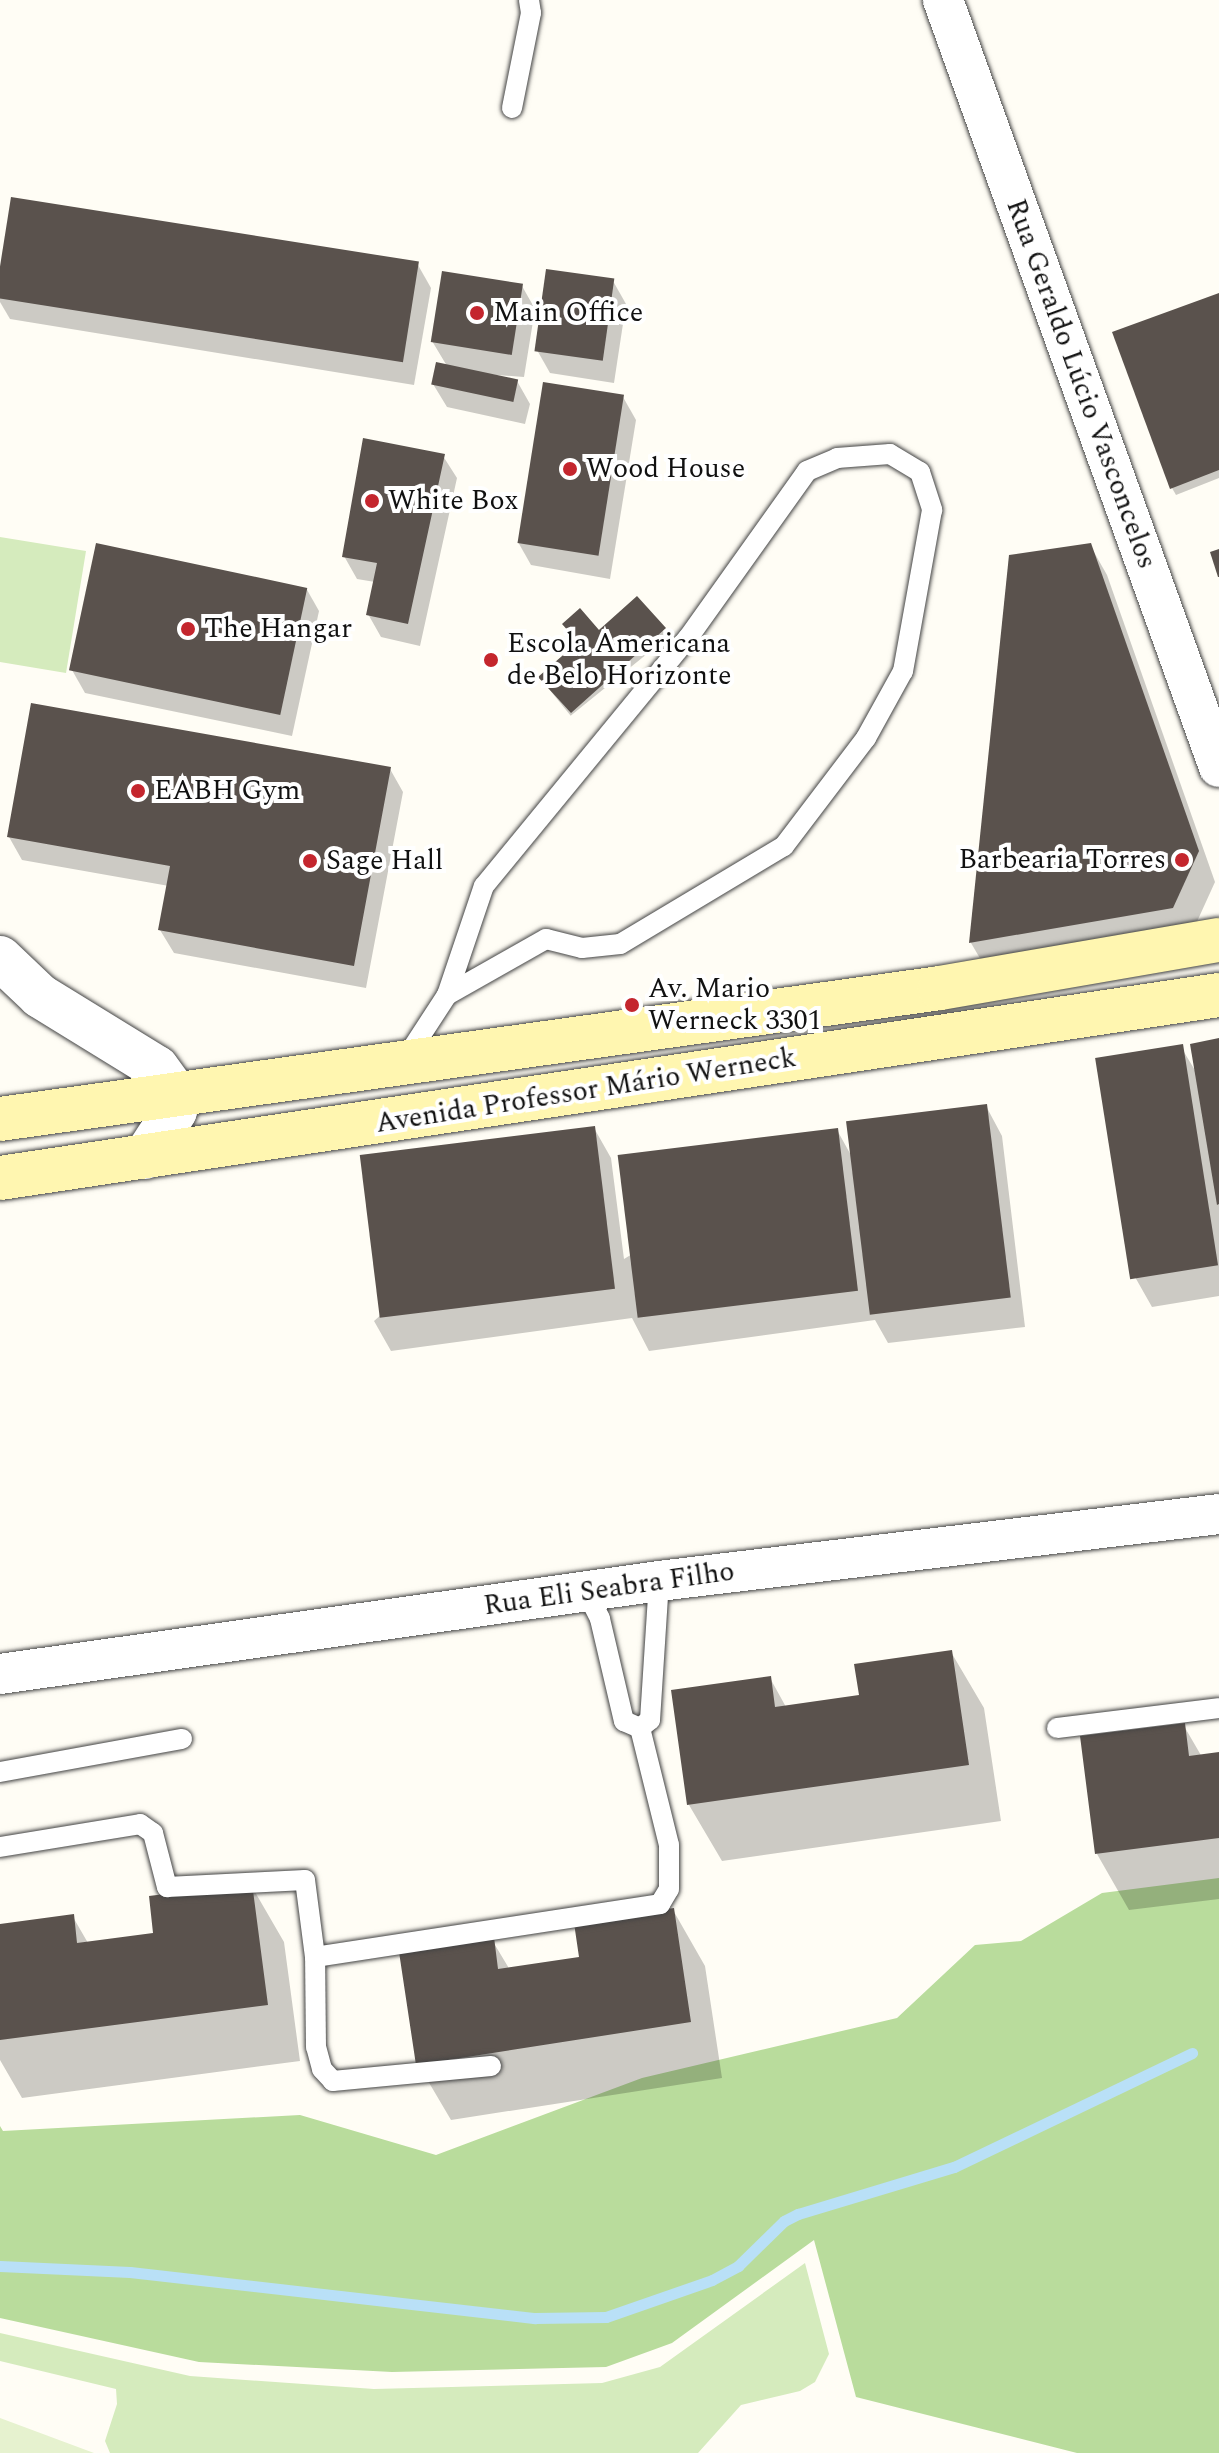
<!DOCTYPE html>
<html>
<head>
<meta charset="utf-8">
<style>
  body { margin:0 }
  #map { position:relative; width:1219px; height:2453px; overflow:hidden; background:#fffdf5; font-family:Spectral,serif }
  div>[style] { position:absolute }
  .green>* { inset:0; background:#d5ebbd }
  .forest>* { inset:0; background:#b9dc9c }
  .pitch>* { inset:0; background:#e6f2cf }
  .shadow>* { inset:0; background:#0003; transform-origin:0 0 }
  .stream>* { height:11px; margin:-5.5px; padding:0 5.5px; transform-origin:5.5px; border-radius:5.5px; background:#b9e0f7 }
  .building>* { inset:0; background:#5a524d; transform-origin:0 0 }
  .roads { filter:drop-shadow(0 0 2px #444) drop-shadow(0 0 2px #444) }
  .service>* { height:20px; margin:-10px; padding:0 10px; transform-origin:10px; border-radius:10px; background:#fff }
  .minor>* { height:40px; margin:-20px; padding:0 20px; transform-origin:20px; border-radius:20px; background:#fff }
  .tertiary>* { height:44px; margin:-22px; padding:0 22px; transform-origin:22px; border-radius:22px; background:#fff }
  .secondary>* { height:44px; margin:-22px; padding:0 22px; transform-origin:22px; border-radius:22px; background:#fff6b0 }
  .dots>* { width:22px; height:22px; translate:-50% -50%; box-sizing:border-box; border:4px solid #fff; border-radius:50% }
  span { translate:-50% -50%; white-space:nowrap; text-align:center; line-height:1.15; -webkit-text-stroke:8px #fff; paint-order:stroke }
  .poi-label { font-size:28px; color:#111 }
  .left { translate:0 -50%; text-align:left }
  .right { translate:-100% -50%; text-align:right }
  .street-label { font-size:28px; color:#111 }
</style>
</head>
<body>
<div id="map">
  <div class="green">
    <i style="clip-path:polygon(0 537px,86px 551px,66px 673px,0 662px)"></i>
    <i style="clip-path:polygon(805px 2263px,829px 2354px,815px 2382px,800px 2391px,741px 2405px,698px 2453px,110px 2453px,105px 2441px,117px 2404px,116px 2389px,0 2361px,0 2333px,190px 2376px,374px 2389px,602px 2383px,660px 2367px)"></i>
  </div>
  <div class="forest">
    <i style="clip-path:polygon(1219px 1878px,1219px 2453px,1077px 2453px,856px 2397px,814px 2240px,672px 2343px,606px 2367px,392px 2372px,199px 2362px,0 2318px,0 2126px,3px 2131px,300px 2115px,436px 2155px,642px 2078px,897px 2018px,975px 1945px,1021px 1941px,1102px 1893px)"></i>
  </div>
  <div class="pitch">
    <i style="clip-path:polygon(0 2418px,94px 2453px,0 2453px)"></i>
  </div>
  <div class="shadow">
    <i style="clip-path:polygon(13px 199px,418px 265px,431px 288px,414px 385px,10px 319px,0 302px,0 277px)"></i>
    <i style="clip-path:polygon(613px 281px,626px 304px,614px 383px,550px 373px,537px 350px)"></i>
    <i style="clip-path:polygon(522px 286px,535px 309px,524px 377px,483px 374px,517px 381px,530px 404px,525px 424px,447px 407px,433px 384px,447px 366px,432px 341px)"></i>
    <i style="clip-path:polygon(1219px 295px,1219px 478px,1176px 495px,1172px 488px)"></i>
    <i style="clip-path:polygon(623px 397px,636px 420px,610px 579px,531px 565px,518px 542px)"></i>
    <i style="clip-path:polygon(443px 456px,457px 478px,420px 646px,381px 637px,368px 614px,375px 582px,357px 579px,344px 556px)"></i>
    <i style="clip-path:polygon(1090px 545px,1107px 575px,1215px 882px,1190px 937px,988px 972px,971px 943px,1011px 557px)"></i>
    <i style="clip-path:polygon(306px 588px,319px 611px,292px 736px,85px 693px,72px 670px)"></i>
    <i style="left:637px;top:599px;width:49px;height:125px;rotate:51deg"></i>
    <i style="clip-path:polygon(390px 769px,403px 792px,366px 988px,174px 953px,160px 930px,169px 886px,22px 860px,9px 837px)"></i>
    <i style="clip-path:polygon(1219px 1040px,1219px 1296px,1152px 1307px,1135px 1277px,1181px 1047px,1196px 1072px)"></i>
    <i style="clip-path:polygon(986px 1106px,1002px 1136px,1025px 1327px,888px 1343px,875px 1320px,649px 1351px,632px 1318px,391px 1351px,374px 1321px,594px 1128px,611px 1158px,624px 1259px,837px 1130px,852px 1157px)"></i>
    <i style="clip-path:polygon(951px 1652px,984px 1708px,1001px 1821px,722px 1861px,689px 1805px,770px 1678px,786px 1707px,861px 1696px)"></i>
    <i style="clip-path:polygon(1184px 1726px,1202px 1757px,1219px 1754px,1219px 1899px,1129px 1910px,1097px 1854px)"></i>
    <i style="clip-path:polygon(251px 1885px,284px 1942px,300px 2061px,22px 2098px,0 2060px,0 1926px,73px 1917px,88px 1943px,156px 1935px)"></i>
    <i style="clip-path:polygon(673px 1910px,705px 1966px,722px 2078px,451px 2120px,418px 2064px,492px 1940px,510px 1970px,582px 1959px)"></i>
  </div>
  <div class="stream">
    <i style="left:0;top:2266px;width:130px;rotate:2.6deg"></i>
    <i style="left:130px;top:2272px;width:408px;rotate:6.5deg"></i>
    <i style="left:535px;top:2318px;width:71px;rotate:-0.8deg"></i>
    <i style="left:606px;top:2317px;width:112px;rotate:-19.2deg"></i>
    <i style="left:712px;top:2280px;width:30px;rotate:-28deg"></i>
    <i style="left:738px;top:2266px;width:64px;rotate:-44.4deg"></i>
    <i style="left:784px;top:2221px;width:16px;rotate:-27deg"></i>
    <i style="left:798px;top:2214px;width:163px;rotate:-16.8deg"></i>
    <i style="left:954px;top:2167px;width:264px;rotate:-25.6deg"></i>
  </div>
  <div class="building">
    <i style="left:11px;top:197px;width:413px;height:102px;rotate:9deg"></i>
    <i style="left:546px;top:269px;width:69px;height:83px;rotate:8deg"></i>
    <i style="left:442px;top:271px;width:82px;height:72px;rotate:9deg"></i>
    <i style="clip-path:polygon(1219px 293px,1219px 470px,1170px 489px,1112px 332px)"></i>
    <i style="left:436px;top:362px;width:84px;height:23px;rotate:12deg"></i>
    <i style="left:543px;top:382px;width:82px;height:163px;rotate:9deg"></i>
    <i style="clip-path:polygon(363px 438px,445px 454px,408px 624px,366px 615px,377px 563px,342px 557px)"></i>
    <i style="left:96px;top:543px;width:216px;height:130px;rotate:12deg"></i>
    <i style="clip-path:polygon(1091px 543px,1199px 851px,1173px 908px,969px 943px,1009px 555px)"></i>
    <i style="clip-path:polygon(1219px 549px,1219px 577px,1218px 577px,1210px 552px)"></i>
    <i style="clip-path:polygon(637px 596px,666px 628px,571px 713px,538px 677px,578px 642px,562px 624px,580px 608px,599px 630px)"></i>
    <i style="clip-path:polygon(31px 703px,391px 767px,354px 966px,158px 930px,170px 866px,7px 837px)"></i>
    <i style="clip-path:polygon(1219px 1038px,1219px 1204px,1217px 1205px,1190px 1044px)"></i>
    <i style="left:1183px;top:1044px;width:224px;height:89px;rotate:81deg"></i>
    <i style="left:987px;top:1104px;width:195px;height:142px;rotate:83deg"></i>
    <i style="left:595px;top:1126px;width:164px;height:237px;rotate:83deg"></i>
    <i style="left:838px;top:1128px;width:164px;height:222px;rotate:83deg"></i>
    <i style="clip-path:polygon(952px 1650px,969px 1765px,687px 1805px,671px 1690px,771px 1676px,775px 1707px,859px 1695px,854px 1664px)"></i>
    <i style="clip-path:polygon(1185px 1723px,1189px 1756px,1219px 1752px,1219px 1838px,1095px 1854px,1080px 1736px)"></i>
    <i style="clip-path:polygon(252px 1883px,268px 2005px,0 2040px,0 1924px,74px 1914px,77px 1943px,153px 1933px,149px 1896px)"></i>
    <i style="clip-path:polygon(674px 1908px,691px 2022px,416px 2065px,399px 1952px,494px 1937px,498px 1969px,579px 1957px,574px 1923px)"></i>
  </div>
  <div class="roads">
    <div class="service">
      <i style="left:512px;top:108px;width:97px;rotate:-78.7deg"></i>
      <i style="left:531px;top:13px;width:13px;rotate:-99deg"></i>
      <i style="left:404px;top:1061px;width:79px;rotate:-56.9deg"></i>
      <i style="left:447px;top:995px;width:115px;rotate:-71.3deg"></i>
      <i style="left:484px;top:886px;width:321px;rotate:-50.6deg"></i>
      <i style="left:688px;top:638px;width:205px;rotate:-54.5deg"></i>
      <i style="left:807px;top:471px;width:33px;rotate:-23deg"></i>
      <i style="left:837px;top:458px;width:53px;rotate:-4.3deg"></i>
      <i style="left:890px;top:454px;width:35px;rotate:31deg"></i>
      <i style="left:920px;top:472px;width:40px;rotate:72deg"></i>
      <i style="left:932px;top:510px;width:164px;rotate:100.2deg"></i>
      <i style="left:903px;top:671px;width:77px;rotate:118.9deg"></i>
      <i style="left:866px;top:738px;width:136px;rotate:127.2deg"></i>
      <i style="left:784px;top:846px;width:191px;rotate:149.1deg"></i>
      <i style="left:620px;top:944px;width:38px;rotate:174deg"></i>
      <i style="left:582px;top:948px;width:37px;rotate:-166deg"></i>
      <i style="left:546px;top:939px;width:114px;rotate:150.5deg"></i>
      <i style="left:586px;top:1591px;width:31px;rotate:63deg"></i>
      <i style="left:600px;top:1619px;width:105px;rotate:76.8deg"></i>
      <i style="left:624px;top:1721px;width:17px;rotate:24deg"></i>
      <i style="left:640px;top:1728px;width:13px;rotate:-39deg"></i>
      <i style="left:650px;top:1720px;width:139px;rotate:-86.3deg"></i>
      <i style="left:1057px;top:1728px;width:163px;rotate:-7deg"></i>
      <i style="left:0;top:1772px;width:185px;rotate:-10.3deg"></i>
      <i style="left:0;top:1847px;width:142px;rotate:-9.3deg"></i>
      <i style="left:140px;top:1824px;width:16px;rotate:35deg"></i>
      <i style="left:153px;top:1833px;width:56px;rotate:75.5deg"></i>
      <i style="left:167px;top:1887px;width:138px;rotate:-2.9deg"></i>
      <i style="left:305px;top:1880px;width:78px;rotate:82.6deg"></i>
      <i style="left:491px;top:2066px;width:159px;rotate:174.6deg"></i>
      <i style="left:333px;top:2081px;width:16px;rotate:-133deg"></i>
      <i style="left:322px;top:2069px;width:23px;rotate:-105deg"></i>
      <i style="left:316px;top:2047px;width:90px;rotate:-90.6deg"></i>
      <i style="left:315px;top:1957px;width:349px;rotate:-8.7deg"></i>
      <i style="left:660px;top:1904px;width:17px;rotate:-59deg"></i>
      <i style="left:669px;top:1889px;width:44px;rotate:-90deg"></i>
      <i style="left:669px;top:1845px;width:121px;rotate:-103.9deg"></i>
    </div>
    <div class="minor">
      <i style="left:943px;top:0;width:815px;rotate:70.21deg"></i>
      <i style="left:0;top:1674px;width:666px;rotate:-8.03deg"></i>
      <i style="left:659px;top:1581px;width:564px;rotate:-6.82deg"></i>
    </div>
    <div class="tertiary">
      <i style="left:0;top:958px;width:55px;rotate:43.5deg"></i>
      <i style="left:40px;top:996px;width:137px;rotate:31.6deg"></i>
      <i style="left:157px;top:1068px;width:34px;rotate:54deg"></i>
      <i style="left:177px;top:1096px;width:15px;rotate:98deg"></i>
      <i style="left:175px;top:1111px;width:55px;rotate:123.1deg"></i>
    </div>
    <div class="secondary">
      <i style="left:0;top:1119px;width:949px;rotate:-7.93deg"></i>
      <i style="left:940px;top:988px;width:283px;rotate:-9.8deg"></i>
      <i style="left:0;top:1178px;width:1233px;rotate:-8.54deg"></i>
    </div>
  </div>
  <div class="dots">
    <i style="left:477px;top:313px;background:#c4262e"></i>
    <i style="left:570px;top:469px;background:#c4262e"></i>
    <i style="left:372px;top:501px;background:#c4262e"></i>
    <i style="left:188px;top:629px;background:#c4262e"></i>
    <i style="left:491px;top:660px;background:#c4262e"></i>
    <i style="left:138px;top:791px;background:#c4262e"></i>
    <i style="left:1182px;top:860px;background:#c4262e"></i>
    <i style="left:310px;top:861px;background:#c4262e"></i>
    <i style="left:632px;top:1005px;background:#c4262e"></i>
  </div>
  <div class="poi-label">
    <span class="left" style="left:493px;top:313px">Main Office</span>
    <span class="left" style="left:586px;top:469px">Wood House</span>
    <span class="left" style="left:388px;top:501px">White Box</span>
    <span class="left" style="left:204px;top:629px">The Hangar</span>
    <span class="left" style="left:507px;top:660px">Escola Americana<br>de Belo Horizonte</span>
    <span class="left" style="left:154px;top:791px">EABH Gym</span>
    <span class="right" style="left:1166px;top:860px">Barbearia Torres</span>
    <span class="left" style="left:326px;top:861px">Sage Hall</span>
    <span class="left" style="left:648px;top:1005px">Av. Mario<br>Werneck 3301</span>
  </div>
  <div class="street-label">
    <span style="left:1081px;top:384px;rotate:70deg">Rua Geraldo Lúcio Vasconcelos</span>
    <span style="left:586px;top:1091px;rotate:-9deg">Avenida Professor Mário Werneck</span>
    <span style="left:609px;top:1589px;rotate:-8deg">Rua Eli Seabra Filho</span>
  </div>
</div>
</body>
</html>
